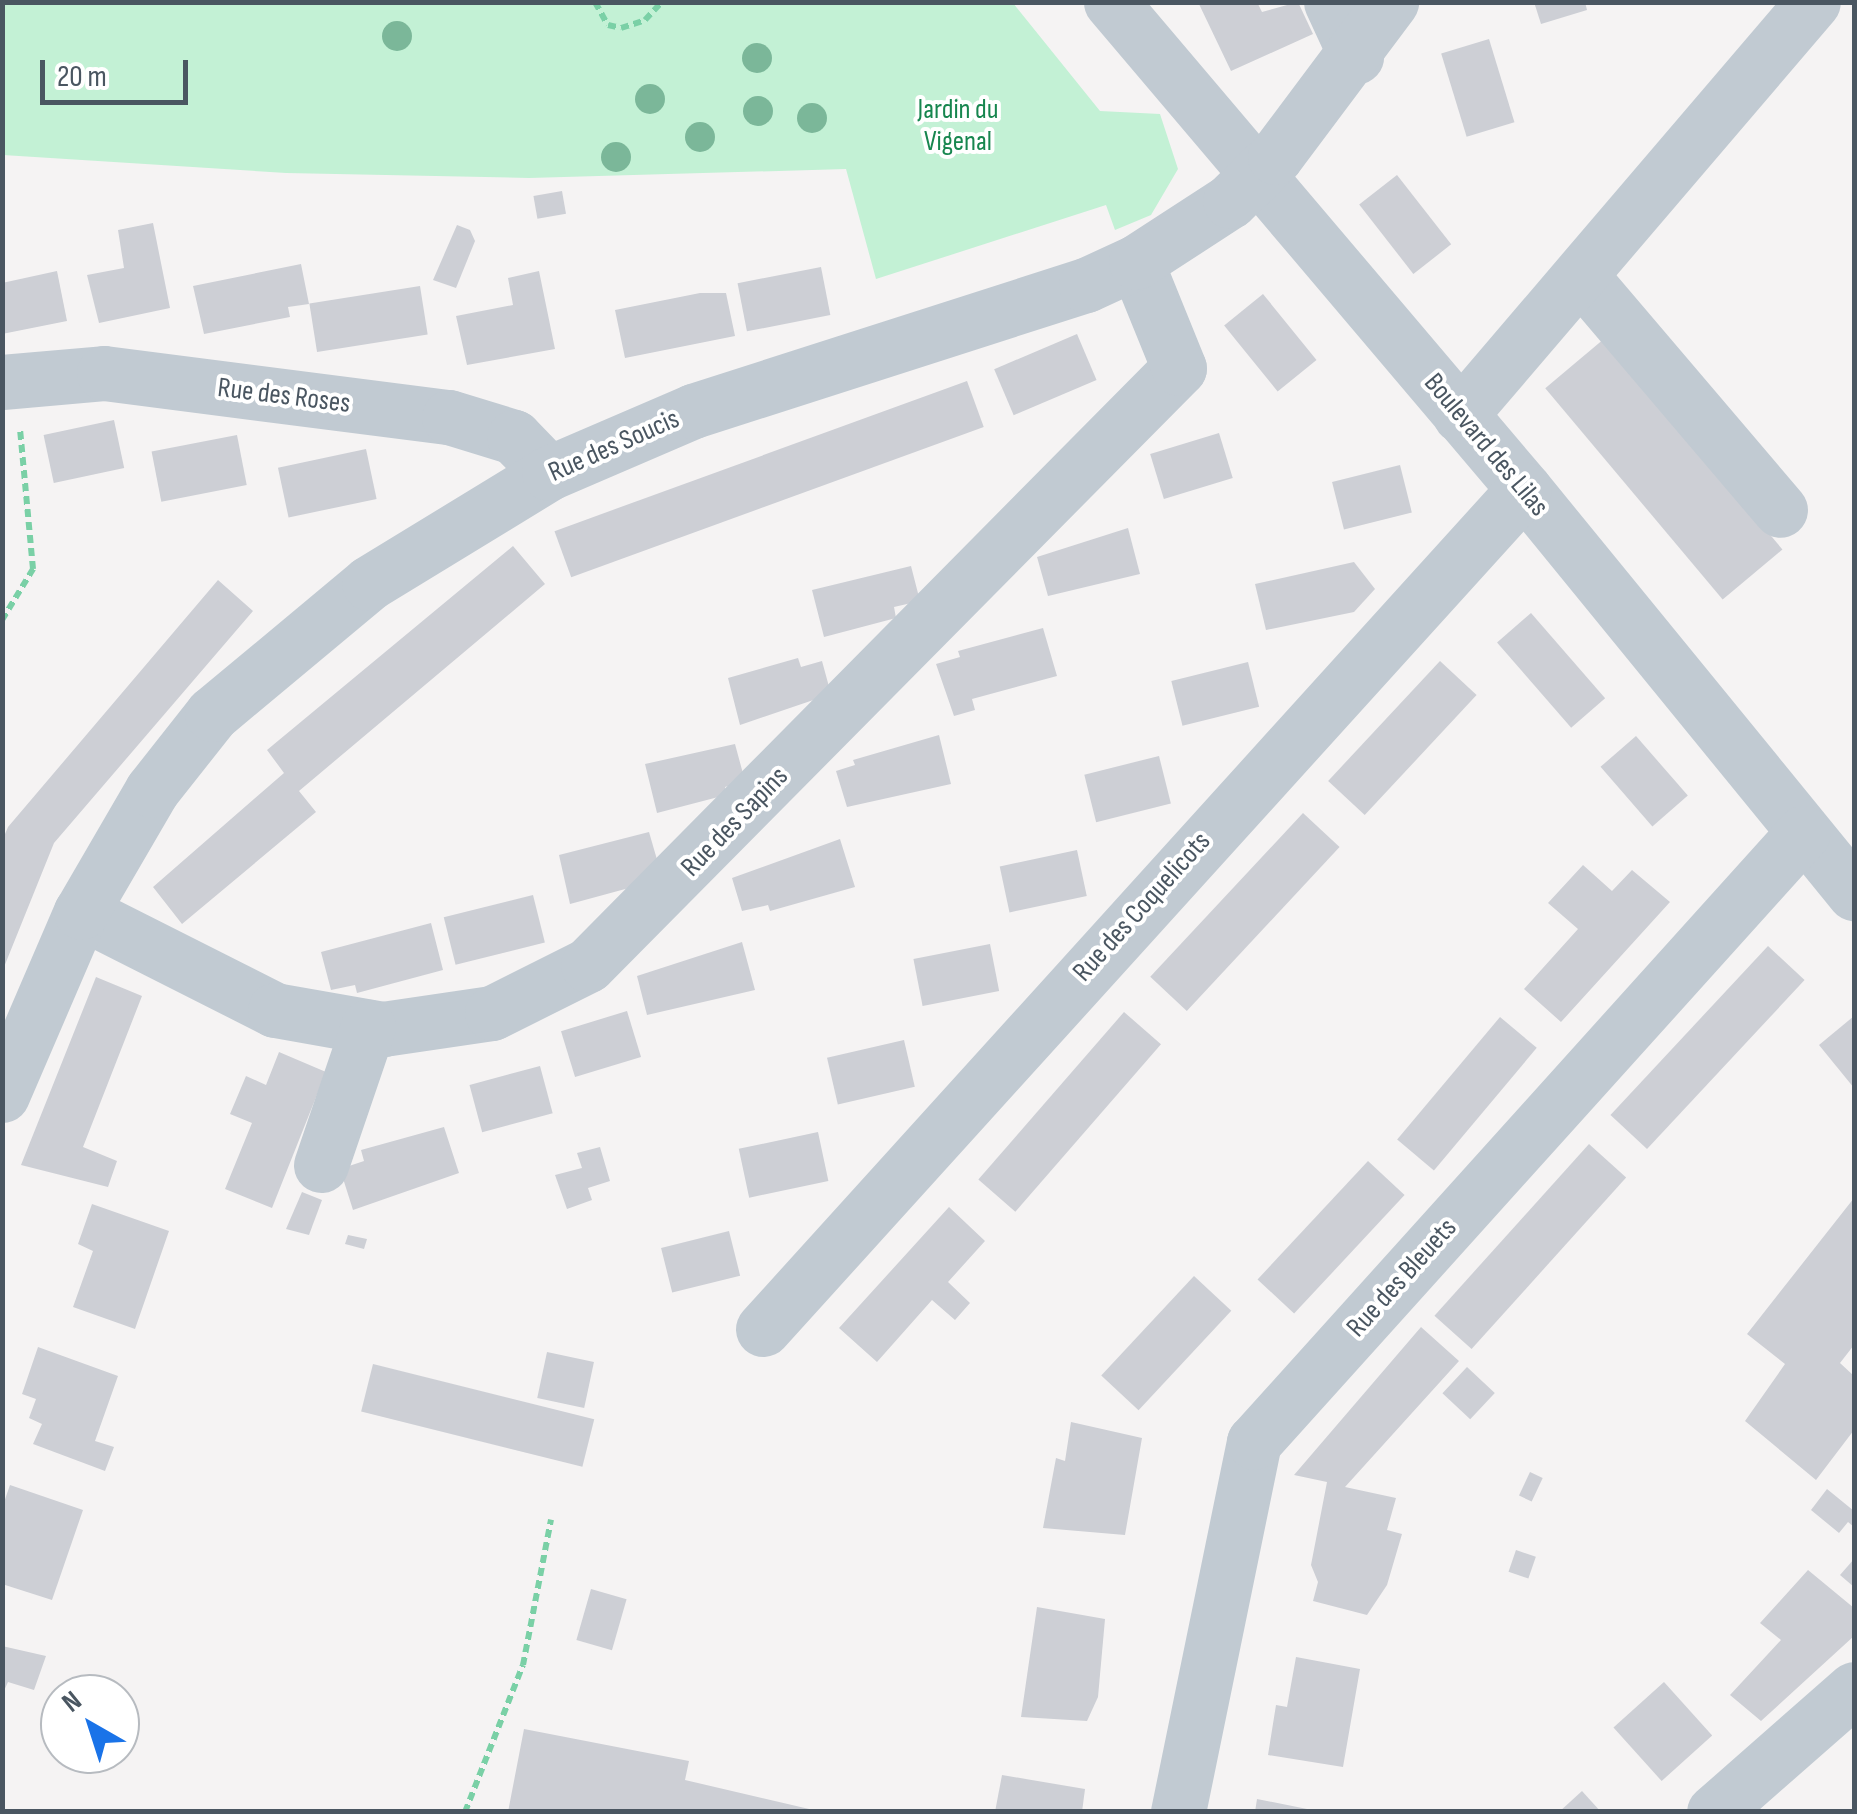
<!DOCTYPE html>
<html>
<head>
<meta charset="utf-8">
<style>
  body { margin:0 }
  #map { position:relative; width:1857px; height:1814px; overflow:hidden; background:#f5f3f3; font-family:"Sofia Sans Condensed",sans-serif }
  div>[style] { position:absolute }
  .green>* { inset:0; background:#c3f1d5 }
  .building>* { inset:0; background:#cdcfd5; transform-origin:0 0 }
  .path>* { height:6px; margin-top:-3px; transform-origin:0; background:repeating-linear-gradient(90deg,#7ad0a6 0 8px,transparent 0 13px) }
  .minor>* { height:55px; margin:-27.5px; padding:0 27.5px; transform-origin:27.5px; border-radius:27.5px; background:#c1cad2 }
  .trees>* { width:30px; height:30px; margin:-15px; border-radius:50%; background:#7bb799 }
  span { translate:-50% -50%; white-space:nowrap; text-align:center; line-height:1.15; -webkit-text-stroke:8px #fff; paint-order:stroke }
  .park-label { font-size:28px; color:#17864f }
  .street-label { font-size:28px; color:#4a5661 }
  .frame { position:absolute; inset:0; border:5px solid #4a5661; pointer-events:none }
  .north { position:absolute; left:40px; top:1674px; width:100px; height:100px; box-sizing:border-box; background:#fff; border:2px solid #b7bbc0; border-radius:50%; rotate:321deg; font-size:28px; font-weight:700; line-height:40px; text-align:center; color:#4a5661 }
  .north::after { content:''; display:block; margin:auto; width:35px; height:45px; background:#1a73e8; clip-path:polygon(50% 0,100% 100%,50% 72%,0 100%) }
  .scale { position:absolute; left:40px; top:60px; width:148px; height:45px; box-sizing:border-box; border:5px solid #4a5661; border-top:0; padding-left:12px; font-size:30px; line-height:35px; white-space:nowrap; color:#4a5661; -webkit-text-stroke:8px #fff; paint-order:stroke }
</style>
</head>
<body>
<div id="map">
  <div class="green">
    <i style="clip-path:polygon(2px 3px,1013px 3px,1100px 111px,1160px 114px,1178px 169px,1151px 215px,1115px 230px,1106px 205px,876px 279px,846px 169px,529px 178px,286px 173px,3px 155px)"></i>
  </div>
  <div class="building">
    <i style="clip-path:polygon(1198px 2px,1257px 2px,1262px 12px,1298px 2px,1313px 34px,1231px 71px)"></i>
    <i style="clip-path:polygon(1534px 2px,1585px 2px,1587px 10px,1541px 24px)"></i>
    <i style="left:1489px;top:39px;width:87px;height:50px;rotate:73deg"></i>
    <i style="left:1397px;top:175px;width:88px;height:48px;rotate:52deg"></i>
    <i style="left:562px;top:191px;width:23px;height:29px;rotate:80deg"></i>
    <i style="clip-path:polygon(153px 223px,170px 308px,99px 323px,87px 275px,124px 268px,118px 230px)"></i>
    <i style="clip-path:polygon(457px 225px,470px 230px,475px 241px,456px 288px,433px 280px)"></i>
    <i style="clip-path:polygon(301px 264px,309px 304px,288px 307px,290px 317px,204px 334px,193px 286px)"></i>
    <i style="left:821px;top:267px;width:49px;height:85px;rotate:79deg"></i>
    <i style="clip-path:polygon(57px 271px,67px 321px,2px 334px,2px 283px)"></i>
    <i style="clip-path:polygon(539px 271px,555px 349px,467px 365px,456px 316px,513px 305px,508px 278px)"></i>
    <i style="left:420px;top:286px;width:49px;height:112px;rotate:81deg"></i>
    <i style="clip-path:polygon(700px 293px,726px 293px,735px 336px,625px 358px,615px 310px)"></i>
    <i style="left:1263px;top:294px;width:85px;height:50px;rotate:51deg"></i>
    <i style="left:1077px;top:334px;width:50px;height:90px;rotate:67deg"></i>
    <i style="left:1605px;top:338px;width:276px;height:78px;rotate:50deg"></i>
    <i style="left:967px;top:381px;width:49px;height:439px;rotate:70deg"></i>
    <i style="left:114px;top:420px;width:49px;height:72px;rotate:78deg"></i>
    <i style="left:1219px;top:433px;width:47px;height:72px;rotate:73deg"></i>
    <i style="left:237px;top:435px;width:51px;height:87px;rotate:79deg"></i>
    <i style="left:366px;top:449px;width:51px;height:90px;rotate:78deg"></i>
    <i style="left:1400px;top:465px;width:49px;height:70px;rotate:76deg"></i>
    <i style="clip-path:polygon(1128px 528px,1140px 574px,1048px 596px,1037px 557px)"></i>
    <i style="clip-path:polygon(513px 546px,545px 584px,299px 791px,316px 812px,182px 924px,153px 887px,284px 773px,267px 750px)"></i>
    <i style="clip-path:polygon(1354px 562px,1375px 589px,1354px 612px,1266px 630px,1255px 584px)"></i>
    <i style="clip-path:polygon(911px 566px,920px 601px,894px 607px,896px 618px,824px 637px,812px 590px)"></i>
    <i style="clip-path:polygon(218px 580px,253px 611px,54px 843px,2px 972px,2px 841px,8px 827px)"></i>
    <i style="left:1531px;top:613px;width:113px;height:45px;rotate:49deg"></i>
    <i style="clip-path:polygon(1043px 628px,1057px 676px,972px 699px,975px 710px,954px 716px,936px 664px,960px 657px,958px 651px)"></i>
    <i style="clip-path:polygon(798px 658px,801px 667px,822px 661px,831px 694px,740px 725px,728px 678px)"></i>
    <i style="left:1440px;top:661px;width:50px;height:164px;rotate:43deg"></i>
    <i style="left:1248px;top:662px;width:46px;height:79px;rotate:76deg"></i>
    <i style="clip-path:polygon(939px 735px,951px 784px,847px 807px,836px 771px,855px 765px,853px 760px)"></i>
    <i style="left:1636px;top:736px;width:79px;height:47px;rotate:49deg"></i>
    <i style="clip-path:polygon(735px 744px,745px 781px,725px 787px,726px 795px,657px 813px,645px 764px)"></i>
    <i style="left:1159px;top:756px;width:49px;height:77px;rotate:76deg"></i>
    <i style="left:1303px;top:813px;width:50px;height:224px;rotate:43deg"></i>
    <i style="clip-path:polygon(649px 832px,660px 870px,640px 885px,570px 904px,559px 855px)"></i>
    <i style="clip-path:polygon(840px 839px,855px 887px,770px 911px,768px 905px,742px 911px,732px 878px)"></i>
    <i style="left:1077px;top:850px;width:47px;height:79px;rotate:78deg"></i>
    <i style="clip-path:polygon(1583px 865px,1612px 891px,1632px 870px,1670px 902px,1561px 1022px,1524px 989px,1578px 929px,1548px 903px)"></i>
    <i style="left:533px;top:895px;width:49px;height:92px;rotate:76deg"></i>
    <i style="clip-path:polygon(431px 923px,443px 970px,357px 993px,355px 985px,331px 990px,321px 952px)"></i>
    <i style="clip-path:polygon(742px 942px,755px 990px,647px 1015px,637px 976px)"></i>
    <i style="left:990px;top:944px;width:48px;height:78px;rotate:79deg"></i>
    <i style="left:1768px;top:946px;width:50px;height:231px;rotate:43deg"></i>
    <i style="clip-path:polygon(96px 977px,142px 996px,83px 1147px,117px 1161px,108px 1187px,21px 1165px)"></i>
    <i style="left:627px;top:1011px;width:48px;height:69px;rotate:73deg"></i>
    <i style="left:1124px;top:1012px;width:49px;height:222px;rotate:41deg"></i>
    <i style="clip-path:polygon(1854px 1016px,1854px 1088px,1819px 1045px)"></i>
    <i style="left:1500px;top:1017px;width:48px;height:160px;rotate:40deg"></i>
    <i style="left:904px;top:1040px;width:48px;height:79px;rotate:77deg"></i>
    <i style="clip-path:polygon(279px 1052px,326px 1072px,272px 1208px,225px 1189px,252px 1123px,230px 1114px,246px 1076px,266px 1085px)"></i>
    <i style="left:540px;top:1066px;width:49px;height:73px;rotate:75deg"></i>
    <i style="clip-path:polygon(444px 1127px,459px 1173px,353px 1210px,340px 1169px,364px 1161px,361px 1150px)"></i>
    <i style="left:818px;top:1132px;width:50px;height:81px;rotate:78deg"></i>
    <i style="left:1589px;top:1144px;width:50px;height:231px;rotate:42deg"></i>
    <i style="clip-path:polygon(600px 1147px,610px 1181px,588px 1188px,592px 1200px,567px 1209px,555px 1175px,582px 1168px,577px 1153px)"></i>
    <i style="left:1368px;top:1161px;width:50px;height:162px;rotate:43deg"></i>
    <i style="clip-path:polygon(302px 1192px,322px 1200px,309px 1235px,286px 1229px)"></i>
    <i style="clip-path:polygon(1854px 1198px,1854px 1345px,1840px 1363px,1854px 1376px,1854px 1430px,1816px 1480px,1745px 1421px,1785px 1364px,1747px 1334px)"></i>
    <i style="clip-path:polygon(92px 1204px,169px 1231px,135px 1329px,73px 1307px,93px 1251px,78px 1244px)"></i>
    <i style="clip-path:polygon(949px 1207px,985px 1241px,948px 1282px,970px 1303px,955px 1320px,932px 1300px,877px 1362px,839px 1328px)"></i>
    <i style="left:729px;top:1231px;width:46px;height:70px;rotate:76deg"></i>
    <i style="clip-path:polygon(348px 1235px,367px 1239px,364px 1249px,345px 1244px)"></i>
    <i style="left:1194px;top:1276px;width:51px;height:136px;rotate:43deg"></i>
    <i style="clip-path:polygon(1421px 1327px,1459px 1361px,1345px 1487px,1396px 1498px,1387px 1530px,1402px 1534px,1387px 1585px,1367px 1615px,1313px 1601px,1318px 1582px,1311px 1565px,1327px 1482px,1294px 1475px)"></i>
    <i style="clip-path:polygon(38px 1347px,118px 1376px,95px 1441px,114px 1447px,105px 1471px,33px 1444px,42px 1424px,29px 1418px,36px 1399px,22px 1394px)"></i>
    <i style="left:547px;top:1352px;width:48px;height:47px;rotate:12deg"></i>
    <i style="left:373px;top:1364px;width:228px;height:49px;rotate:14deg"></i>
    <i style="left:1467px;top:1367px;width:38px;height:36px;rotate:43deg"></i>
    <i style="clip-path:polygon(1071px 1422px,1142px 1438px,1125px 1535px,1043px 1528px,1056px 1458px,1065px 1461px)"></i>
    <i style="left:1530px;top:1472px;width:14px;height:26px;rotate:25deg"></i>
    <i style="clip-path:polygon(10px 1485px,83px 1510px,52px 1600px,2px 1584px,2px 1508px)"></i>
    <i style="clip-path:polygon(1827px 1489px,1854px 1511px,1854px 1527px,1848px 1522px,1839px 1533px,1811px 1510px)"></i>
    <i style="left:1516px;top:1550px;width:21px;height:23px;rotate:19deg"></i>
    <i style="clip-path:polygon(1854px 1559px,1854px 1587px,1840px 1575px)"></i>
    <i style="clip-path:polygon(1808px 1570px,1854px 1608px,1854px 1636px,1761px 1721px,1730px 1695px,1781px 1640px,1760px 1623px)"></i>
    <i style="left:591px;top:1589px;width:37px;height:53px;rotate:16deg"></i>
    <i style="clip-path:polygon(1037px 1607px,1105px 1619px,1098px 1697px,1087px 1721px,1021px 1717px)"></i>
    <i style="clip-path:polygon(2px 1646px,46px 1656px,34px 1690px,8px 1682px,2px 1695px)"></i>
    <i style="clip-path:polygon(1296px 1657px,1360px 1669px,1343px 1767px,1268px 1755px,1276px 1705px,1287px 1707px)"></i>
    <i style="left:1664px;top:1682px;width:72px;height:68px;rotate:48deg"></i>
    <i style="clip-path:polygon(524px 1729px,689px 1761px,685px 1780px,822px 1812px,508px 1812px)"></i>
    <i style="clip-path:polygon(1002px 1775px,1085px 1789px,1082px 1812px,995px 1812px)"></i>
    <i style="clip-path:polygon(1582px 1791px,1601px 1812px,1559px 1812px)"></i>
    <i style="clip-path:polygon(1257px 1799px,1312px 1810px,1312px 1812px,1255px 1812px)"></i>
  </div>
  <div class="path">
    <i style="left:595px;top:2px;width:26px;rotate:61deg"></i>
    <i style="left:608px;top:25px;width:13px;rotate:13deg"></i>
    <i style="left:621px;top:28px;width:25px;rotate:-18deg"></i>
    <i style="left:645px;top:20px;width:25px;rotate:-47deg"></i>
    <i style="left:2px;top:620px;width:60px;rotate:-58.7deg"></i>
    <i style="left:33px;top:569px;width:140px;rotate:-95.3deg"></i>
    <i style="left:465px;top:1812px;width:158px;rotate:-68.5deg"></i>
    <i style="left:523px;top:1665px;width:148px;rotate:-79.1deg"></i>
  </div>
  <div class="minor">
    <i style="left:1111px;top:2px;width:639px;rotate:49.7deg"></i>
    <i style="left:1524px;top:489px;width:522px;rotate:50.76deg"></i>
    <i style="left:1331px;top:2px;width:60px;rotate:65.2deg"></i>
    <i style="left:1581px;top:276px;width:307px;rotate:49.6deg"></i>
    <i style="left:2px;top:382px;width:102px;rotate:-5deg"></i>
    <i style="left:104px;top:373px;width:348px;rotate:7.3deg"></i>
    <i style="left:449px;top:417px;width:68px;rotate:17.1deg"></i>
    <i style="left:514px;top:437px;width:50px;rotate:45.8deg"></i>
    <i style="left:1460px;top:415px;width:543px;rotate:-49.48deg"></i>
    <i style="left:81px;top:912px;width:217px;rotate:26.8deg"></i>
    <i style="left:275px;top:1010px;width:110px;rotate:10deg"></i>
    <i style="left:383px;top:1029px;width:110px;rotate:-8.4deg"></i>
    <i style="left:492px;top:1013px;width:107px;rotate:-26.6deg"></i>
    <i style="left:588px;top:965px;width:840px;rotate:-45.29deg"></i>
    <i style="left:1179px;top:368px;width:114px;rotate:-112.1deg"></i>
    <i style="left:2px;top:1095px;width:199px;rotate:-66.7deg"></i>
    <i style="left:81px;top:912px;width:141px;rotate:-59.8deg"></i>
    <i style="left:152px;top:790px;width:97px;rotate:-51.7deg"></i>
    <i style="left:212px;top:714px;width:204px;rotate:-39.8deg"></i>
    <i style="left:369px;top:583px;width:211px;rotate:-31.4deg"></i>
    <i style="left:549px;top:473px;width:157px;rotate:-23.3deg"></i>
    <i style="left:693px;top:411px;width:413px;rotate:-17.8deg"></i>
    <i style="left:1086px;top:285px;width:55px;rotate:-24.7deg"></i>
    <i style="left:1136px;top:262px;width:112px;rotate:-33deg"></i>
    <i style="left:1230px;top:201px;width:63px;rotate:-44.4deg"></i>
    <i style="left:1275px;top:157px;width:194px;rotate:-53.2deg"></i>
    <i style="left:321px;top:1165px;width:146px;rotate:-71.2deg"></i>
    <i style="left:763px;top:1329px;width:1133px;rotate:-47.82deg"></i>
    <i style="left:1178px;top:1812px;width:378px;rotate:-78.4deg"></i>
    <i style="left:1254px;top:1442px;width:820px;rotate:-47.97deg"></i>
    <i style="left:1714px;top:1812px;width:186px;rotate:-41.3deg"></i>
  </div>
  <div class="trees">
    <i style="left:397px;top:36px"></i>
    <i style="left:757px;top:58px"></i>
    <i style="left:650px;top:99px"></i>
    <i style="left:758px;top:111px"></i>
    <i style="left:812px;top:118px"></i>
    <i style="left:700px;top:137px"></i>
    <i style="left:616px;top:157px"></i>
  </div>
  <div class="park-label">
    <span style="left:958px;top:126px">Jardin du<br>Vigenal</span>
  </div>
  <div class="street-label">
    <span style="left:284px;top:396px;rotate:7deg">Rue des Roses</span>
    <span style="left:1486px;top:445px;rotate:50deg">Boulevard des Lilas</span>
    <span style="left:614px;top:446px;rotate:-24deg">Rue des Soucis</span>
    <span style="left:735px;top:822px;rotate:-46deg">Rue des Sapins</span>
    <span style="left:1142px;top:907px;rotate:-48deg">Rue des Coquelicots</span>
    <span style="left:1402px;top:1278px;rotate:-48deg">Rue des Bleuets</span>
  </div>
  <div class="frame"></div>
  <div class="north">N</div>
  <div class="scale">20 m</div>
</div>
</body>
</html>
